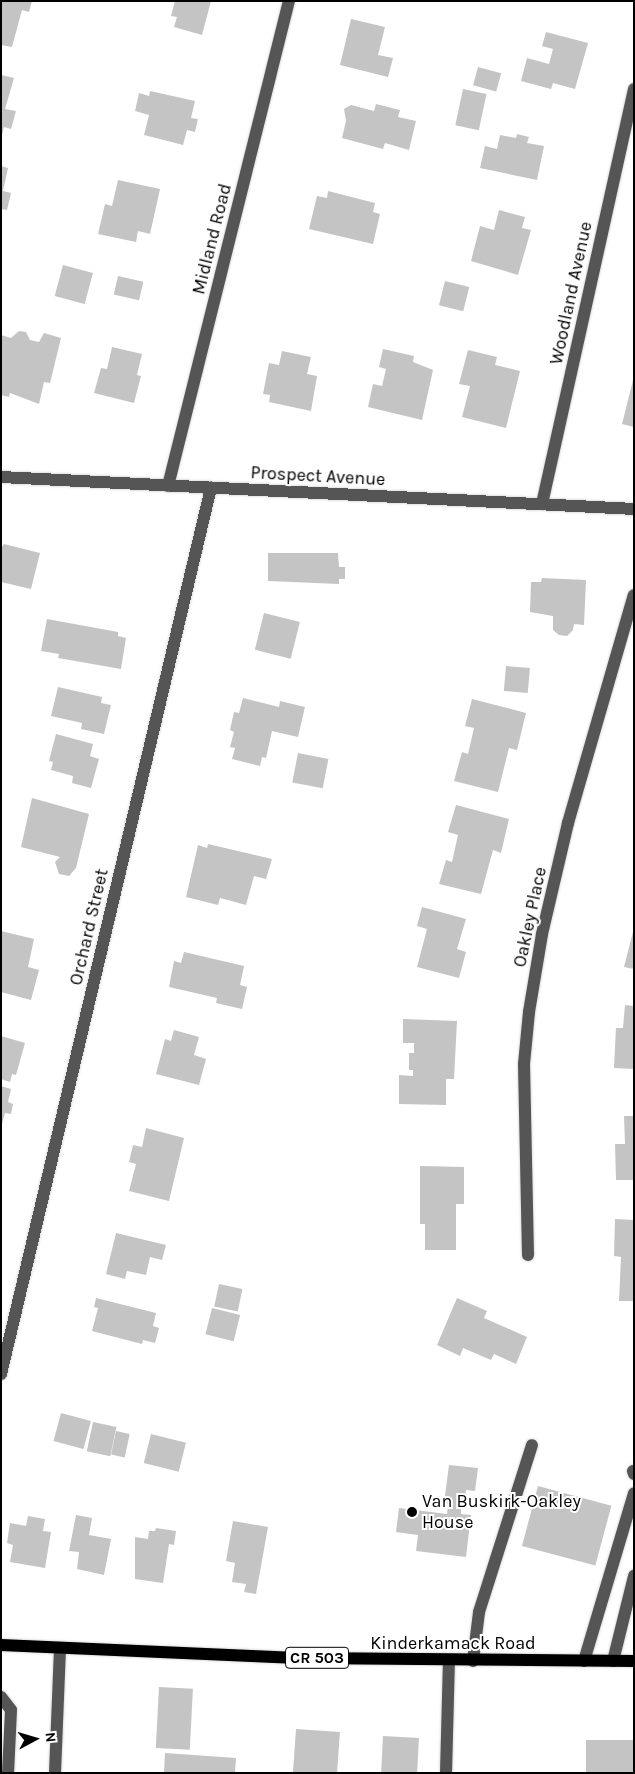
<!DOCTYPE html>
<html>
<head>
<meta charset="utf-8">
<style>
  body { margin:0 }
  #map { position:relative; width:635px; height:1774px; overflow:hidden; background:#fff; font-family:Karla,sans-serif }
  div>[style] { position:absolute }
  .building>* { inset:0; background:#c4c4c4; transform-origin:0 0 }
  .roads { filter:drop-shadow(0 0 1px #dbdbdb) drop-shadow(0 0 1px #dbdbdb) }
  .minor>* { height:12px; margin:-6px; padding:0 6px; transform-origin:6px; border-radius:6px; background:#555 }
  .major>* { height:12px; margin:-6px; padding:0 6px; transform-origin:6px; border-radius:6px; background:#000 }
  .dots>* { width:14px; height:14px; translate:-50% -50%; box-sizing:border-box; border:2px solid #fff; border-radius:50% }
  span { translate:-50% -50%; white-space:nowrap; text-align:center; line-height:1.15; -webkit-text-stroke:4px #fff; paint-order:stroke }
  .shield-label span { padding:1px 4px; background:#fff; border:1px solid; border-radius:4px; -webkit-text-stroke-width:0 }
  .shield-label { font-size:16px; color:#000; font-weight:700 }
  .street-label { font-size:18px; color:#000 }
  .poi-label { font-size:18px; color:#000 }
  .left { translate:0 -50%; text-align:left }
  .frame { position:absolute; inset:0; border:2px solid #000; pointer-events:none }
  .north { position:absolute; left:10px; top:1714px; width:50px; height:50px; -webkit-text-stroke:4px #fff; paint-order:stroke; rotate:84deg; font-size:14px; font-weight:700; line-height:20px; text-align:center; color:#000 }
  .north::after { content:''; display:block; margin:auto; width:18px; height:22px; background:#000; clip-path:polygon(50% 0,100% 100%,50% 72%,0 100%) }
</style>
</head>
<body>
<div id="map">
  <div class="building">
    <i style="clip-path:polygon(1px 1px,32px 1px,29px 12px,22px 10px,12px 47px,1px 45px)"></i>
    <i style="clip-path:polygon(175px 1px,211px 1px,202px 35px,174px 27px,177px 17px,171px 16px)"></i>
    <i style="clip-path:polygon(351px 19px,385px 27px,378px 55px,393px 58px,388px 77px,340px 65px)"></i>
    <i style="clip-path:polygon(546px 32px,588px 43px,575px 89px,553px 83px,551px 89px,521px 81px,527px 58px,549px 64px,553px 49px,542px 46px)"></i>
    <i style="left:478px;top:67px;width:24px;height:19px;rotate:15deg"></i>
    <i style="clip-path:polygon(1px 75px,14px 78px,5px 109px,16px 111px,11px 129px,4px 127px,2px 135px)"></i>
    <i style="left:463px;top:89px;width:24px;height:37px;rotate:12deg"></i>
    <i style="clip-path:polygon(150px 91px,195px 101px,191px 118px,198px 119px,195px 132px,187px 130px,183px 145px,144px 135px,149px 115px,135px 111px,139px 93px,149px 96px)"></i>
    <i style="clip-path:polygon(376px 104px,400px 110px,398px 117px,416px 121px,409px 150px,385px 143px,383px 149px,342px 138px,346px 121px,344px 109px,351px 105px,374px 111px)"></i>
    <i style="clip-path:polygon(517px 134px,529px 137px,527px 143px,544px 146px,537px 180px,480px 168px,485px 146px,497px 149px,500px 135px,516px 138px)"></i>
    <i style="clip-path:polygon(1px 166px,8px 168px,3px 191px,11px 193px,7px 210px,1px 209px)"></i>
    <i style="clip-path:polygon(118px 180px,160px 189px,150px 234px,138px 231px,136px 242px,98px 234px,105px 204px,112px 206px)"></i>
    <i style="clip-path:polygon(328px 191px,375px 203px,373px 212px,380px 214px,373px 244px,309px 229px,317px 196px,327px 198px)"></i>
    <i style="clip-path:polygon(499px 210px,525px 217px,522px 228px,531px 230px,518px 275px,471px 261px,480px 226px,494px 230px)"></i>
    <i style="left:63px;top:265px;width:31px;height:32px;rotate:15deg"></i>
    <i style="left:118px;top:276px;width:26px;height:19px;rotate:13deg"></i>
    <i style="left:445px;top:281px;width:25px;height:25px;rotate:14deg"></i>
    <i style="clip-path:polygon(19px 331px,26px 332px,30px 340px,39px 342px,44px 333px,61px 338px,50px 383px,44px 382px,39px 404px,10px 393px,9px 397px,1px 395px,1px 335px,11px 338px)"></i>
    <i style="clip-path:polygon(112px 347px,142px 354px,137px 375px,141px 376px,134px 403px,94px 393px,101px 368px,107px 369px)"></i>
    <i style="clip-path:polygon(383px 349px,414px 356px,413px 362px,433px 370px,422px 420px,368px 407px,373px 384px,382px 386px,386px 369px,379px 367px)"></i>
    <i style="clip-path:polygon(468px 350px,497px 357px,495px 365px,520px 371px,506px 428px,462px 417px,470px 386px,459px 384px)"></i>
    <i style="clip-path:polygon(282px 351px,311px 357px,307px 374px,317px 376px,311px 411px,269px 402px,270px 395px,263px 394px,269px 363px,279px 365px)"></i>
    <i style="clip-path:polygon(633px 380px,634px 380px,634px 427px,622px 424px)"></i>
    <i style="clip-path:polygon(4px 544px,40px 553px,31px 589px,1px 582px,1px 548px)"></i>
    <i style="clip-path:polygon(268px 553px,338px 553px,339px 567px,345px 567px,345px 579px,339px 579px,339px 584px,268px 581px)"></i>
    <i style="clip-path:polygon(542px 578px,586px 580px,584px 625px,574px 624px,573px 630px,567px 636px,559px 635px,553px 630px,553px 616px,530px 612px,531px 582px,541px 582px)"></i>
    <i style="left:264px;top:613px;width:37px;height:38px;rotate:14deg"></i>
    <i style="clip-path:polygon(47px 619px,118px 632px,118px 636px,126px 638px,121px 669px,58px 658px,59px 654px,41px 651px)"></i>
    <i style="left:506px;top:666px;width:24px;height:25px;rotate:5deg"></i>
    <i style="clip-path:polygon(58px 687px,102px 697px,101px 703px,111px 705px,104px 734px,81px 729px,82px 723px,51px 716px)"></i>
    <i style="clip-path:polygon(243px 698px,279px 707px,280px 701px,305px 707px,298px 737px,272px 731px,266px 758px,262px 757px,260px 766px,232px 759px,235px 748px,230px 747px,234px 732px,230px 730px,234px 712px,239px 713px)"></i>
    <i style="clip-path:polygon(472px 699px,526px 713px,517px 750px,509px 748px,498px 792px,454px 781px,462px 752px,468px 754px,474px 728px,465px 726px)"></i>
    <i style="clip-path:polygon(56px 734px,93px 744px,90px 756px,99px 759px,91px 788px,72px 783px,73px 776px,51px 770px,53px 762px,49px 761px)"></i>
    <i style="left:298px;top:753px;width:31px;height:30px;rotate:11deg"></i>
    <i style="clip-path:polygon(32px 798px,89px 814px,76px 868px,69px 876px,59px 874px,55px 862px,60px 857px,21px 847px)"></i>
    <i style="clip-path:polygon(456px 805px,509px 819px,501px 853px,493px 850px,481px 894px,439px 884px,446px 860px,452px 862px,458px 835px,448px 832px)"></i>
    <i style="clip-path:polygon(208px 844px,272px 859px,266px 879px,254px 876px,246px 905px,220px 898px,218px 905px,186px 897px,198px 845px,207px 848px)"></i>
    <i style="clip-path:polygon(422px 907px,466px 919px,457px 949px,466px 952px,459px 978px,417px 967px,427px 929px,417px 926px)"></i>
    <i style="clip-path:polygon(634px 928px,634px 969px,624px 967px)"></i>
    <i style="clip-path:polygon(1px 931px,34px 939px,28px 967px,39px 970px,31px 1000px,1px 992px)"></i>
    <i style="clip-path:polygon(184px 952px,244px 966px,240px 985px,247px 987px,242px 1009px,216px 1003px,217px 998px,169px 987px,174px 961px,181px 963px)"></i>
    <i style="clip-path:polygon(625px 1005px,634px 1006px,634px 1069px,614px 1068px,616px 1028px,623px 1028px)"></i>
    <i style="clip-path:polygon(403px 1019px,457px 1021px,454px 1079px,446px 1079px,446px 1105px,399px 1104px,399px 1075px,413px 1076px,413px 1070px,409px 1070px,409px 1053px,414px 1053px,414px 1043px,403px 1043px)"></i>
    <i style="clip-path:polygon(174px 1030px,199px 1037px,194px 1055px,206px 1059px,199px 1085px,156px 1074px,165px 1039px,171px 1041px)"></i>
    <i style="clip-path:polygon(1px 1036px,25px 1043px,16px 1075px,12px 1074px,10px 1082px,1px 1079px)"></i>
    <i style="clip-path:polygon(1px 1086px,11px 1089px,8px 1102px,13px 1104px,11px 1114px,5px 1113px,2px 1124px)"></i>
    <i style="clip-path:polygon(624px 1116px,634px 1116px,634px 1180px,616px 1180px,615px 1144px,625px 1144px)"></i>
    <i style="clip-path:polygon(146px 1128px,184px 1138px,169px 1201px,129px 1191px,136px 1164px,129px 1162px,133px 1145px,142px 1147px)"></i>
    <i style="clip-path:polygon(420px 1166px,464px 1167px,464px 1204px,456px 1204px,456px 1250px,425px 1250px,425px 1224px,420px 1224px)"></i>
    <i style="clip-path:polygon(615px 1219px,634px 1220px,634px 1301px,619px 1301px,621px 1257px,614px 1256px)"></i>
    <i style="clip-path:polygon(116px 1233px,166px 1245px,162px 1260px,150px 1257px,146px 1275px,127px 1271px,125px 1279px,106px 1274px)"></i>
    <i style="left:219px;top:1284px;width:24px;height:23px;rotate:12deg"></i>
    <i style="clip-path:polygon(96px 1298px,156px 1313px,153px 1326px,159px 1328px,155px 1343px,143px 1340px,142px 1344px,92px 1331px,98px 1308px,94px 1307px)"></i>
    <i style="clip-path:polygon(457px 1298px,487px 1311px,484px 1318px,527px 1337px,516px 1364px,494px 1354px,491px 1360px,463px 1348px,460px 1356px,437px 1345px)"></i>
    <i style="left:212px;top:1308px;width:29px;height:27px;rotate:14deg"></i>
    <i style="left:61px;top:1413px;width:31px;height:29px;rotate:15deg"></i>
    <i style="left:93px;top:1422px;width:24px;height:30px;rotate:12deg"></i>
    <i style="left:116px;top:1431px;width:14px;height:24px;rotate:12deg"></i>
    <i style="left:151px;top:1434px;width:36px;height:30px;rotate:14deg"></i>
    <i style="clip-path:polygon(449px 1465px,478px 1468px,475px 1491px,466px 1490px,464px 1509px,461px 1509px,461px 1514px,471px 1515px,466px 1557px,416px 1551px,418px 1535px,396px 1532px,399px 1508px,447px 1514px,448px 1504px,444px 1503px)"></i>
    <i style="left:538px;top:1486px;width:76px;height:62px;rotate:15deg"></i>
    <i style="clip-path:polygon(76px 1515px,92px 1518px,89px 1535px,111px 1539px,104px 1575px,77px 1569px,79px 1552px,69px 1551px)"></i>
    <i style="clip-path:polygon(28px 1516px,45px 1519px,43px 1531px,51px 1532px,45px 1568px,10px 1562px,13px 1545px,7px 1543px,10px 1523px,26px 1526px)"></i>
    <i style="clip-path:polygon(233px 1521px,268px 1527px,256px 1594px,244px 1592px,246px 1584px,232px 1582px,235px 1563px,226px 1561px)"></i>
    <i style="clip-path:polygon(156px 1528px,176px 1531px,174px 1545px,169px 1544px,163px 1583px,135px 1579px,135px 1537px,148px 1539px,149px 1531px,155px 1531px)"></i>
    <i style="left:159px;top:1687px;width:34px;height:61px;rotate:3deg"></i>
    <i style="left:296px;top:1729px;width:44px;height:44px;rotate:4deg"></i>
    <i style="left:383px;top:1736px;width:36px;height:37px;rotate:3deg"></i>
    <i style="left:634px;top:1740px;width:33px;height:48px;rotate:90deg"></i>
    <i style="clip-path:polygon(165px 1753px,236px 1758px,235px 1773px,164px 1773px)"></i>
  </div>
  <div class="roads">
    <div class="minor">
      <i style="left:1px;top:477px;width:634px;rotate:2.89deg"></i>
      <i style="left:168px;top:486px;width:500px;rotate:-76deg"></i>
      <i style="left:542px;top:504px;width:425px;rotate:-77.5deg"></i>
      <i style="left:528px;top:1255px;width:191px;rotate:-91.2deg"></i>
      <i style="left:524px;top:1064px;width:52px;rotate:-84.5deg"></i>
      <i style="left:529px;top:1012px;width:79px;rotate:-80.5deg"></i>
      <i style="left:542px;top:934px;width:114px;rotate:-76.8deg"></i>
      <i style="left:568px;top:823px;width:237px;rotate:-73.9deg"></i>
      <i style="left:1px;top:1374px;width:911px;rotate:-76.67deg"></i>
      <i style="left:633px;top:1471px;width:3px;rotate:72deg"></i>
      <i style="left:473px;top:1661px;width:49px;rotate:-83deg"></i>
      <i style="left:479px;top:1612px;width:175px;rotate:-72.4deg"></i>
      <i style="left:584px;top:1661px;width:175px;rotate:-73.4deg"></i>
      <i style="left:613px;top:1661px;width:88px;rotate:-76.1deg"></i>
      <i style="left:1px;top:1697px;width:16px;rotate:52deg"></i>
      <i style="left:11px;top:1710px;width:63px;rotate:92.7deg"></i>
      <i style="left:55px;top:1773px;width:124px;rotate:-87.7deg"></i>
      <i style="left:446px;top:1773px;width:112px;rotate:-88.5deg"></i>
    </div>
    <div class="major">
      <i style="left:1px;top:1645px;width:302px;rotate:2.5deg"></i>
      <i style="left:303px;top:1658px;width:331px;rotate:0.5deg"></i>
    </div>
  </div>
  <div class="dots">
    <i style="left:412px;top:1512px;background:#000"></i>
  </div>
  <div class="shield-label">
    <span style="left:317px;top:1658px">CR 503</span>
  </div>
  <div class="street-label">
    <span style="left:212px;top:239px;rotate:-76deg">Midland Road</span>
    <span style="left:571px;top:293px;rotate:-78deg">Woodland Avenue</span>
    <span style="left:318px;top:476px;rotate:3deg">Prospect Avenue</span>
    <span style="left:530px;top:917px;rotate:-78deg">Oakley Place</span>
    <span style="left:89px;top:927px;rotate:-77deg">Orchard Street</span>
    <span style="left:453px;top:1643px">Kinderkamack Road</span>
  </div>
  <div class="poi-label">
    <span class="left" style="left:422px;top:1512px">Van Buskirk-Oakley<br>House</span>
  </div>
  <div class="frame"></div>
  <div class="north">N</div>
</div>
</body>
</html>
